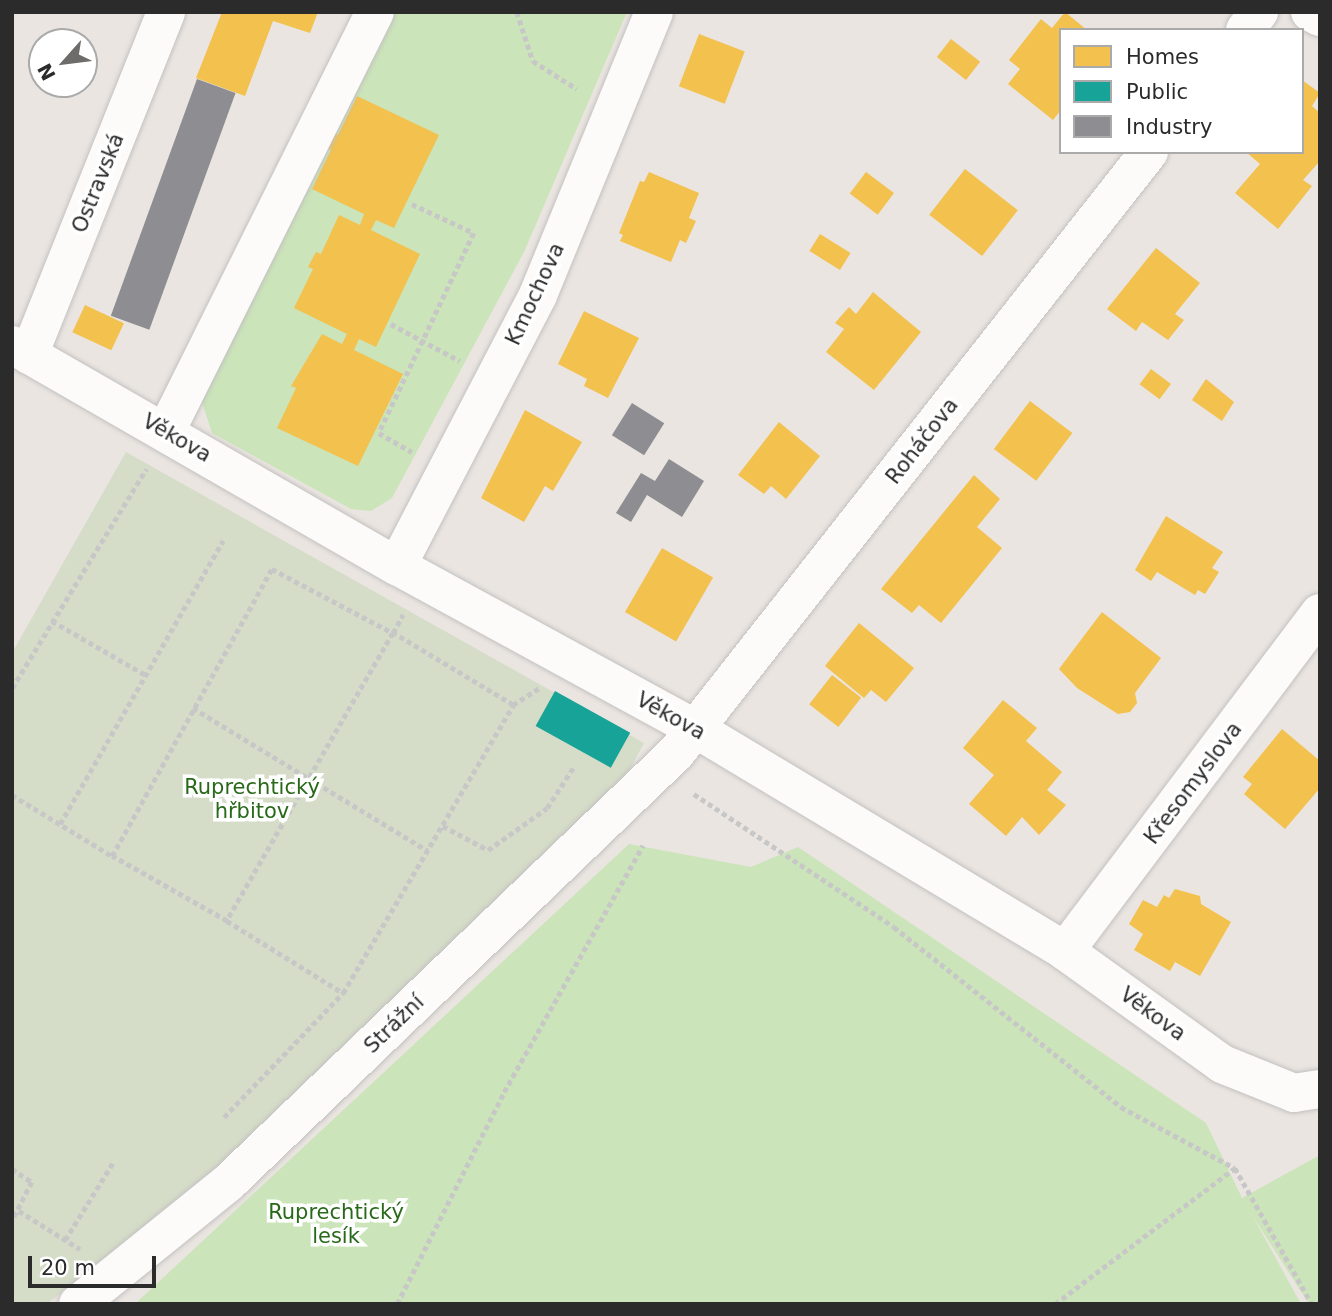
<!DOCTYPE html>
<html>
<head>
<meta charset="utf-8">
<style>
  body { margin:0 }
  #map { position:relative; width:1332px; height:1316px; overflow:hidden; background:#eae5e0; font-family:"DejaVu Sans",sans-serif }
  div>[style] { position:absolute }
  .green>* { inset:0; background:#cbe4b9 }
  .cemetery>* { inset:0; background:#d5ddc8 }
  .homes>* { inset:0; background:#f2c14e; transform-origin:0 0 }
  .public>* { inset:0; background:#17a398; transform-origin:0 0 }
  .industry>* { inset:0; background:#8d8d92; transform-origin:0 0 }
  .path>* { height:4.5px; margin-top:-2.25px; transform-origin:0; background:repeating-linear-gradient(90deg,#c8c7c7 0 5px,transparent 0 8.5px) }
  .roads { filter:drop-shadow(0 0 2px #c3c1c1) drop-shadow(0 0 2px #c3c1c1) }
  .minor>* { height:38px; margin:-19px; padding:0 19px; transform-origin:19px; border-radius:19px; background:#fcfbfa }
  span { translate:-50% -50%; white-space:nowrap; text-align:center; line-height:1.15; -webkit-text-stroke:7px #fff; paint-order:stroke }
  .street-label { font-size:21px; color:#2b2b2b }
  .park-label { font-size:21px; color:#29691a }
  .frame { position:absolute; inset:0; border:14px solid #2b2b2b; pointer-events:none }
  .legend { position:absolute; left:1059px; top:28px; width:245px; height:126px; box-sizing:border-box; background:#fff; border:2px solid #aaa; margin:0; padding:9px 12px; list-style:none; font-size:21px; color:#2b2b2b }
  .legend li { display:flex; align-items:center; gap:14px; height:35px }
  .legend b { width:35px; border:2px solid #aaa }
  .north { position:absolute; left:28px; top:28px; width:70px; height:70px; box-sizing:border-box; background:#fff; border:2px solid #aaa; border-radius:50%; rotate:242deg; font-size:19px; font-weight:700; line-height:28px; text-align:center; color:#2b2b2b }
  .north::after { content:''; display:block; margin:auto; width:24px; height:32px; background:#6e6c6a; clip-path:polygon(50% 0,100% 100%,50% 72%,0 100%) }
  .scale { position:absolute; left:28px; top:1256px; width:128px; height:32px; box-sizing:border-box; border:4px solid #2b2b2b; border-top:0; padding-left:9px; font-size:21px; line-height:24px; white-space:nowrap; color:#2b2b2b; -webkit-text-stroke:5px #fff; paint-order:stroke }
</style>
</head>
<body>
<div id="map">
  <div class="green">
    <i style="clip-path:polygon(389px 12px,627px 12px,524px 252px,392px 498px,371px 511px,351px 509px,212px 433px,201px 399px)"></i>
    <i style="clip-path:polygon(629px 844px,751px 867px,798px 847px,1206px 1123px,1242px 1198px,1320px 1155px,1320px 1304px,1309px 1304px,1252px 1215px,1301px 1304px,135px 1304px)"></i>
  </div>
  <div class="cemetery">
    <i style="clip-path:polygon(126px 452px,644px 743px,625px 778px,244px 1146px,47px 1304px,12px 1304px,12px 653px)"></i>
  </div>
  <div class="homes">
    <i style="clip-path:polygon(222px 12px,318px 12px,310px 33px,273px 21px,245px 96px,196px 78px)"></i>
    <i style="clip-path:polygon(1065px 12px,1087px 30px,1061px 30px,1061px 110px,1053px 120px,1008px 84px,1020px 69px,1009px 60px,1041px 19px,1052px 28px)"></i>
    <i style="left:699px;top:34px;width:49px;height:56px;rotate:21deg"></i>
    <i style="left:951px;top:39px;width:37px;height:23px;rotate:38deg"></i>
    <i style="clip-path:polygon(1302px 80px,1320px 93px,1312px 106px,1320px 113px,1320px 161px,1303px 180px,1312px 186px,1278px 229px,1235px 193px,1260px 164px,1246px 152px,1302px 152px)"></i>
    <i style="clip-path:polygon(357px 96px,439px 135px,394px 228px,376px 220px,371px 230px,420px 254px,376px 347px,359px 339px,354px 350px,403px 374px,358px 466px,277px 428px,296px 388px,291px 386px,322px 334px,342px 344px,347px 334px,294px 308px,313px 269px,308px 267px,316px 252px,321px 254px,339px 215px,360px 225px,364px 214px,312px 189px,331px 150px,327px 148px,334px 132px,338px 135px)"></i>
    <i style="left:965px;top:169px;width:67px;height:58px;rotate:38deg"></i>
    <i style="clip-path:polygon(649px 172px,699px 193px,689px 218px,696px 221px,686px 243px,680px 240px,671px 262px,620px 241px,623px 235px,619px 233px,640px 181px,644px 182px)"></i>
    <i style="left:866px;top:172px;width:35px;height:27px;rotate:37deg"></i>
    <i style="left:820px;top:234px;width:36px;height:20px;rotate:32deg"></i>
    <i style="clip-path:polygon(1156px 248px,1200px 283px,1175px 314px,1184px 320px,1168px 340px,1142px 322px,1136px 331px,1107px 309px)"></i>
    <i style="clip-path:polygon(873px 292px,921px 332px,874px 390px,826px 352px,844px 329px,835px 323px,849px 307px,856px 314px)"></i>
    <i style="left:85px;top:305px;width:43px;height:30px;rotate:25deg"></i>
    <i style="clip-path:polygon(584px 311px,639px 338px,608px 398px,584px 386px,587px 379px,558px 364px)"></i>
    <i style="left:1151px;top:369px;width:25px;height:19px;rotate:37deg"></i>
    <i style="clip-path:polygon(1206px 379px,1234px 402px,1222px 421px,1192px 400px)"></i>
    <i style="left:1030px;top:401px;width:53px;height:60px;rotate:37deg"></i>
    <i style="clip-path:polygon(525px 410px,582px 442px,553px 491px,545px 486px,524px 522px,481px 498px)"></i>
    <i style="clip-path:polygon(779px 422px,820px 456px,786px 499px,771px 486px,764px 494px,738px 475px)"></i>
    <i style="clip-path:polygon(974px 475px,1000px 499px,977px 527px,1002px 548px,941px 623px,919px 605px,912px 613px,881px 589px)"></i>
    <i style="clip-path:polygon(1166px 516px,1223px 552px,1212px 568px,1219px 572px,1205px 594px,1198px 590px,1195px 595px,1157px 572px,1151px 581px,1135px 570px)"></i>
    <i style="left:662px;top:548px;width:59px;height:74px;rotate:30deg"></i>
    <i style="clip-path:polygon(1102px 612px,1161px 658px,1135px 693px,1137px 703px,1130px 712px,1118px 714px,1077px 688px,1059px 669px)"></i>
    <i style="clip-path:polygon(859px 623px,914px 668px,886px 702px,871px 690px,864px 698px,825px 666px)"></i>
    <i style="left:832px;top:675px;width:37px;height:37px;rotate:38deg"></i>
    <i style="clip-path:polygon(1003px 700px,1037px 728px,1026px 741px,1062px 772px,1047px 790px,1066px 805px,1039px 835px,1022px 817px,1006px 836px,969px 804px,994px 775px,963px 748px)"></i>
    <i style="clip-path:polygon(1282px 729px,1320px 761px,1320px 788px,1285px 829px,1244px 794px,1252px 784px,1243px 777px)"></i>
    <i style="clip-path:polygon(1175px 889px,1200px 896px,1201px 904px,1231px 922px,1200px 976px,1175px 962px,1170px 971px,1134px 950px,1143px 934px,1129px 924px,1143px 900px,1157px 907px,1164px 895px,1169px 898px)"></i>
  </div>
  <div class="public">
    <i style="left:555px;top:691px;width:86px;height:40px;rotate:29deg"></i>
  </div>
  <div class="industry">
    <i style="left:197px;top:79px;width:41px;height:252px;rotate:20deg"></i>
    <i style="left:632px;top:403px;width:38px;height:38px;rotate:32deg"></i>
    <i style="clip-path:polygon(669px 459px,704px 481px,682px 517px,647px 495px,631px 522px,616px 513px,641px 473px,655px 481px)"></i>
  </div>
  <div class="path">
    <i style="left:517px;top:12px;width:52px;rotate:71.9deg"></i>
    <i style="left:533px;top:61px;width:52px;rotate:32.5deg"></i>
    <i style="left:412px;top:204px;width:68px;rotate:25.1deg"></i>
    <i style="left:474px;top:233px;width:221px;rotate:115.4deg"></i>
    <i style="left:379px;top:433px;width:38px;rotate:30deg"></i>
    <i style="left:391px;top:324px;width:78px;rotate:28.2deg"></i>
    <i style="left:52px;top:621px;width:108px;rotate:29.9deg"></i>
    <i style="left:12px;top:688px;width:257px;rotate:-58.5deg"></i>
    <i style="left:513px;top:705px;width:31px;rotate:-33deg"></i>
    <i style="left:193px;top:708px;width:275px;rotate:31.3deg"></i>
    <i style="left:694px;top:794px;width:240px;rotate:33.6deg"></i>
    <i style="left:894px;top:927px;width:290px;rotate:38.4deg"></i>
    <i style="left:1121px;top:1107px;width:129px;rotate:28.2deg"></i>
    <i style="left:1235px;top:1168px;width:156px;rotate:60.5deg"></i>
    <i style="left:12px;top:795px;width:117px;rotate:31.4deg"></i>
    <i style="left:60px;top:824px;width:327px;rotate:-60.1deg"></i>
    <i style="left:443px;top:826px;width:51px;rotate:28.1deg"></i>
    <i style="left:488px;top:850px;width:72px;rotate:-35.4deg"></i>
    <i style="left:547px;top:808px;width:51px;rotate:-56.9deg"></i>
    <i style="left:227px;top:921px;width:132px;rotate:-150.5deg"></i>
    <i style="left:112px;top:856px;width:329px;rotate:-60.9deg"></i>
    <i style="left:272px;top:569px;width:137px;rotate:27.9deg"></i>
    <i style="left:393px;top:633px;width:332px;rotate:120deg"></i>
    <i style="left:227px;top:921px;width:137px;rotate:31.8deg"></i>
    <i style="left:343px;top:993px;width:334px;rotate:-59.4deg"></i>
    <i style="left:513px;top:705px;width:140px;rotate:-149deg"></i>
    <i style="left:393px;top:633px;width:21px;rotate:-62deg"></i>
    <i style="left:224px;top:1117px;width:172px;rotate:-46.2deg"></i>
    <i style="left:12px;top:1169px;width:24px;rotate:33deg"></i>
    <i style="left:32px;top:1182px;width:44px;rotate:117.1deg"></i>
    <i style="left:19px;top:1211px;width:72px;rotate:31.9deg"></i>
    <i style="left:65px;top:1240px;width:93px;rotate:-58.2deg"></i>
    <i style="left:397px;top:1304px;width:237px;rotate:-63.2deg"></i>
    <i style="left:504px;top:1092px;width:283px;rotate:-60.6deg"></i>
    <i style="left:1055px;top:1304px;width:226px;rotate:-37.1deg"></i>
  </div>
  <div class="roads">
    <div class="minor">
      <i style="left:1310px;top:12px;width:11px;rotate:27deg"></i>
      <i style="left:1245px;top:30px;width:23px;rotate:-52deg"></i>
      <i style="left:12px;top:345px;width:444px;rotate:29.9deg"></i>
      <i style="left:397px;top:566px;width:341px;rotate:28.6deg"></i>
      <i style="left:696px;top:729px;width:431px;rotate:31deg"></i>
      <i style="left:1065px;top:951px;width:193px;rotate:35.7deg"></i>
      <i style="left:1222px;top:1064px;width:78px;rotate:21.9deg"></i>
      <i style="left:1294px;top:1093px;width:26px;rotate:-9deg"></i>
      <i style="left:29px;top:355px;width:369px;rotate:-68.2deg"></i>
      <i style="left:166px;top:431px;width:468px;rotate:-63.5deg"></i>
      <i style="left:397px;top:566px;width:305px;rotate:-62.5deg"></i>
      <i style="left:538px;top:295px;width:306px;rotate:-67.7deg"></i>
      <i style="left:1065px;top:951px;width:423px;rotate:-53deg"></i>
      <i style="left:78px;top:1304px;width:193px;rotate:-38.9deg"></i>
      <i style="left:228px;top:1183px;width:621px;rotate:-43.83deg"></i>
      <i style="left:676px;top:753px;width:765px;rotate:-51.8deg"></i>
    </div>
  </div>
  <div class="street-label">
    <span style="left:98px;top:183px;rotate:-68deg">Ostravská</span>
    <span style="left:535px;top:294px;rotate:-65deg">Kmochova</span>
    <span style="left:177px;top:438px;rotate:30deg">Věkova</span>
    <span style="left:922px;top:441px;rotate:-52deg">Roháčova</span>
    <span style="left:671px;top:716px;rotate:29deg">Věkova</span>
    <span style="left:1193px;top:783px;rotate:-53deg">Křesomyslova</span>
    <span style="left:1153px;top:1014px;rotate:36deg">Věkova</span>
    <span style="left:394px;top:1024px;rotate:-44deg">Strážní</span>
  </div>
  <div class="park-label">
    <span style="left:252px;top:799px">Ruprechtický<br>hřbitov</span>
    <span style="left:336px;top:1224px">Ruprechtický<br>lesík</span>
  </div>
  <div class="frame"></div>
  <ul class="legend">
  <li><b style="height:19px;background:#f2c14e"></b>Homes</li>
  <li><b style="height:19px;background:#17a398"></b>Public</li>
  <li><b style="height:19px;background:#8d8d92"></b>Industry</li>
  </ul>
  <div class="north">N</div>
  <div class="scale">20 m</div>
</div>
</body>
</html>
